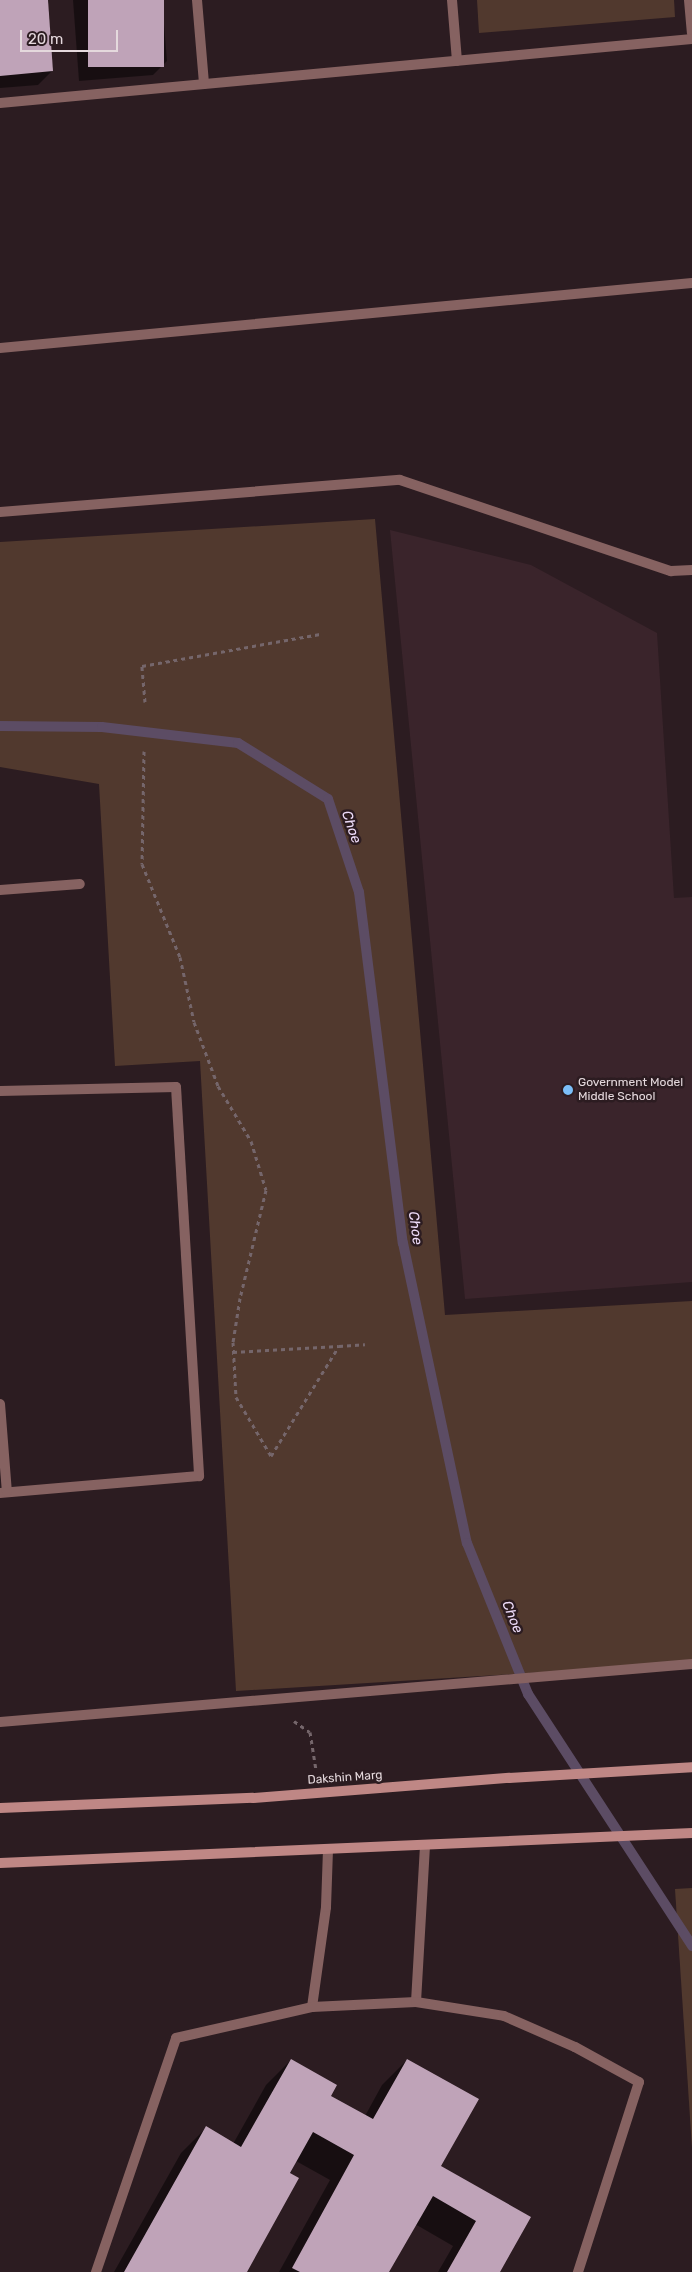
<!DOCTYPE html>
<html>
<head>
<meta charset="utf-8">
<style>
  body { margin:0 }
  #map { position:relative; width:692px; height:2272px; overflow:hidden; background:#2c1c21; font-family:Rubik,sans-serif }
  div>[style] { position:absolute }
  .built>* { inset:0; background:#3a242b }
  .green>* { inset:0; background:#51392e }
  .shadow>* { inset:0; background:#0007 }
  .stream>* { height:10px; margin:-5px; padding:0 5px; transform-origin:5px; border-radius:5px; background:#5c4c64 }
  .building>* { inset:0; background:#bfa3b8; transform-origin:0 0 }
  .path>* { height:3px; margin-top:-1.5px; transform-origin:0; background:repeating-linear-gradient(90deg,#75666b 0 4px,transparent 0 8px) }
  .service>* { height:10px; margin:-5px; padding:0 5px; transform-origin:5px; border-radius:5px; background:#866261 }
  .minor>* { height:10px; margin:-5px; padding:0 5px; transform-origin:5px; border-radius:5px; background:#866261 }
  .secondary>* { height:10px; margin:-5px; padding:0 5px; transform-origin:5px; border-radius:5px; background:#bf8785 }
  .dots>* { width:14px; height:14px; translate:-50% -50%; box-sizing:border-box; border:2px solid #2c1c21; border-radius:50% }
  span { translate:-50% -50%; white-space:nowrap; text-align:center; line-height:1.15; -webkit-text-stroke:5px #2c1c21; paint-order:stroke }
  .poi-label { font-size:12px; color:#e5d9dd }
  .left { translate:0 -50%; text-align:left }
  .street-label { font-size:12px; color:#e5d9dd }
  .water-label { font-size:14px; color:#eedcf9; font-style:italic }
  .scale { position:absolute; left:20px; top:30px; width:98px; height:22px; box-sizing:border-box; border:2px solid #e5d9dd; border-top:0; padding-left:6px; font-size:15px; line-height:18px; white-space:nowrap; color:#e5d9dd; -webkit-text-stroke:4px #2c1c21; paint-order:stroke }
</style>
</head>
<body>
<div id="map">
  <div class="built">
    <i style="clip-path:polygon(390px 530px,531px 565px,657px 633px,674px 898px,692px 897px,692px 1282px,465px 1299px)"></i>
  </div>
  <div class="green">
    <i style="clip-path:polygon(477px 0,674px 0,675px 17px,479px 33px)"></i>
    <i style="clip-path:polygon(375px 519px,445px 1315px,692px 1301px,692px 1663px,236px 1691px,200px 1061px,115px 1066px,99px 784px,0 767px,0 542px)"></i>
    <i style="clip-path:polygon(692px 1888px,692px 2148px,675px 1889px)"></i>
  </div>
  <div class="shadow">
    <i style="clip-path:polygon(0 0,46px 0,52px 71px,38px 85px,0 88px)"></i>
    <i style="clip-path:polygon(73px 0,162px 0,167px 61px,153px 75px,79px 81px)"></i>
    <i style="clip-path:polygon(291px 2060px,330px 2096px,365px 2116px,382px 2085px,407px 2060px,439px 2167px,529px 2217px,498px 2272px,438px 2272px,453px 2246px,415px 2224px,388px 2272px,279px 2272px,330px 2180px,296px 2161px,246px 2272px,114px 2272px,181px 2153px,206px 2128px,233px 2144px,266px 2085px)"></i>
  </div>
  <div class="stream">
    <i style="left:0;top:726px;width:102px;rotate:0.6deg"></i>
    <i style="left:102px;top:727px;width:137px;rotate:6.7deg"></i>
    <i style="left:238px;top:743px;width:106px;rotate:31.9deg"></i>
    <i style="left:328px;top:799px;width:98px;rotate:71.6deg"></i>
    <i style="left:359px;top:892px;width:354px;rotate:82.9deg"></i>
    <i style="left:403px;top:1243px;width:307px;rotate:78deg"></i>
    <i style="left:467px;top:1543px;width:163px;rotate:68deg"></i>
    <i style="left:528px;top:1694px;width:301px;rotate:56.9deg"></i>
  </div>
  <div class="building">
    <i style="clip-path:polygon(0 0,48px 0,53px 71px,0 76px)"></i>
    <i style="left:88px;top:0;width:76px;height:67px"></i>
    <i style="clip-path:polygon(291px 2059px,337px 2085px,331px 2096px,373px 2119px,407px 2059px,479px 2099px,441px 2166px,531px 2217px,500px 2272px,447px 2272px,476px 2221px,433px 2196px,389px 2272px,300px 2272px,292px 2268px,354px 2155px,313px 2132px,290px 2173px,299px 2178px,247px 2272px,124px 2272px,206px 2126px,241px 2147px)"></i>
  </div>
  <div class="path">
    <i style="left:145px;top:702px;width:36px;rotate:-95deg"></i>
    <i style="left:142px;top:666px;width:181px;rotate:-10.2deg"></i>
    <i style="left:144px;top:751px;width:113px;rotate:91deg"></i>
    <i style="left:142px;top:864px;width:100px;rotate:67.8deg"></i>
    <i style="left:180px;top:957px;width:66px;rotate:77.8deg"></i>
    <i style="left:194px;top:1022px;width:68px;rotate:69.4deg"></i>
    <i style="left:218px;top:1086px;width:64px;rotate:59deg"></i>
    <i style="left:251px;top:1141px;width:51px;rotate:73deg"></i>
    <i style="left:266px;top:1190px;width:111px;rotate:103.5deg"></i>
    <i style="left:240px;top:1298px;width:45px;rotate:99deg"></i>
    <i style="left:233px;top:1342px;width:55px;rotate:86.9deg"></i>
    <i style="left:236px;top:1397px;width:69px;rotate:59.3deg"></i>
    <i style="left:271px;top:1456px;width:129px;rotate:-58.3deg"></i>
    <i style="left:339px;top:1346px;width:26px;rotate:-4deg"></i>
    <i style="left:233px;top:1352px;width:106px;rotate:-3.2deg"></i>
    <i style="left:294px;top:1721px;width:19px;rotate:35deg"></i>
    <i style="left:310px;top:1732px;width:39px;rotate:81deg"></i>
  </div>
  <div class="service">
    <i style="left:416px;top:2002px;width:157px;rotate:-86.7deg"></i>
    <i style="left:312px;top:2007px;width:101px;rotate:-82deg"></i>
    <i style="left:326px;top:1907px;width:58px;rotate:-88deg"></i>
    <i style="left:96px;top:2272px;width:247px;rotate:-71.1deg"></i>
    <i style="left:176px;top:2038px;width:139px;rotate:-12.8deg"></i>
    <i style="left:312px;top:2007px;width:104px;rotate:-2.8deg"></i>
    <i style="left:416px;top:2002px;width:89px;rotate:9deg"></i>
    <i style="left:504px;top:2016px;width:77px;rotate:23.6deg"></i>
    <i style="left:575px;top:2047px;width:73px;rotate:28.7deg"></i>
    <i style="left:639px;top:2082px;width:200px;rotate:107.8deg"></i>
  </div>
  <div class="minor">
    <i style="left:197px;top:0;width:84px;rotate:85.2deg"></i>
    <i style="left:452px;top:0;width:61px;rotate:85.3deg"></i>
    <i style="left:689px;top:0;width:33px;rotate:85deg"></i>
    <i style="left:0;top:103px;width:695px;rotate:-5.28deg"></i>
    <i style="left:0;top:348px;width:695px;rotate:-5.37deg"></i>
    <i style="left:0;top:512px;width:401px;rotate:-4.6deg"></i>
    <i style="left:400px;top:480px;width:286px;rotate:18.6deg"></i>
    <i style="left:671px;top:571px;width:21px;rotate:-3deg"></i>
    <i style="left:0;top:890px;width:80px;rotate:-4.3deg"></i>
    <i style="left:0;top:1091px;width:176px;rotate:-1.3deg"></i>
    <i style="left:176px;top:1087px;width:390px;rotate:86.6deg"></i>
    <i style="left:199px;top:1476px;width:200px;rotate:175.1deg"></i>
    <i style="left:0;top:1404px;width:88px;rotate:85.5deg"></i>
    <i style="left:0;top:1722px;width:694px;rotate:-4.79deg"></i>
  </div>
  <div class="secondary">
    <i style="left:0;top:1808px;width:253px;rotate:-2.3deg"></i>
    <i style="left:253px;top:1798px;width:257px;rotate:-4.5deg"></i>
    <i style="left:509px;top:1778px;width:183px;rotate:-3.4deg"></i>
    <i style="left:0;top:1863px;width:693px;rotate:-2.48deg"></i>
  </div>
  <div class="dots">
    <i style="left:568px;top:1090px;background:#7bbef8"></i>
  </div>
  <div class="poi-label">
    <span class="left" style="left:578px;top:1090px">Government Model<br>Middle School</span>
  </div>
  <div class="street-label">
    <span style="left:345px;top:1778px;rotate:-4deg">Dakshin Marg</span>
  </div>
  <div class="water-label">
    <span style="left:351px;top:827px;rotate:71deg">Choe</span>
    <span style="left:415px;top:1228px;rotate:82deg">Choe</span>
    <span style="left:512px;top:1617px;rotate:68deg">Choe</span>
  </div>
  <div class="scale">20 m</div>
</div>
</body>
</html>
